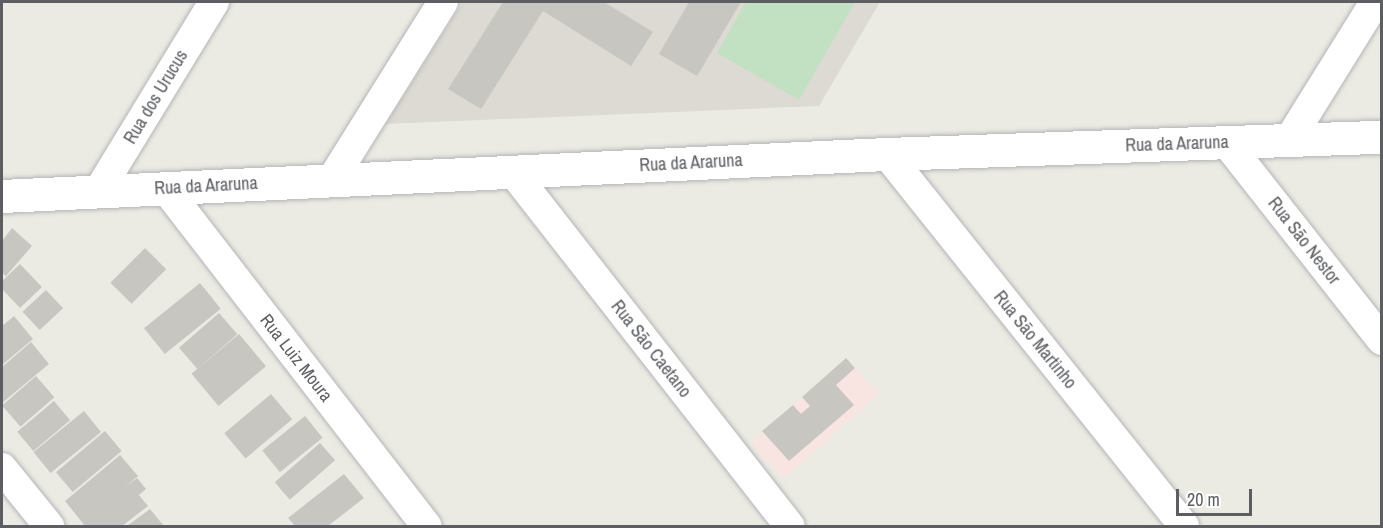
<!DOCTYPE html>
<html>
<head>
<meta charset="utf-8">
<style>
  body { margin:0 }
  #map { position:relative; width:1383px; height:528px; overflow:hidden; background:#ecebe3; font-family:"Archivo Narrow",sans-serif }
  div>[style] { position:absolute }
  .education>* { inset:0; background:#dcdad2 }
  .medical>* { inset:0; background:#f8e4e1; transform-origin:0 0 }
  .green>* { inset:0; background:#c2e1c3 }
  .building>* { inset:0; background:#c8c6c0; transform-origin:0 0 }
  .roads { filter:drop-shadow(0 0 2px #b4b5b9) drop-shadow(0 0 2px #b4b5b9) }
  .minor>* { height:30px; margin:-15px; padding:0 15px; transform-origin:15px; border-radius:15px; background:#fff }
  .tertiary>* { height:33px; margin:-16.5px; padding:0 16.5px; transform-origin:16.5px; border-radius:16.5px; background:#fff }
  span { translate:-50% -50%; white-space:nowrap; text-align:center; line-height:1.15; -webkit-text-stroke:4.5px #fff; paint-order:stroke }
  .street-label { font-size:18px; color:#5c5e62 }
  .frame { position:absolute; inset:0; border:3px solid #5c5e62; pointer-events:none }
  .scale { position:absolute; left:1176px; top:489px; width:76px; height:27px; box-sizing:border-box; border:3px solid #5c5e62; border-top:0; padding-left:8px; font-size:18px; line-height:21px; white-space:nowrap; color:#5c5e62; -webkit-text-stroke:4px #fff; paint-order:stroke }
</style>
</head>
<body>
<div id="map">
  <div class="education">
    <i style="clip-path:polygon(463px 2px,880px 2px,819px 106px,386px 124px)"></i>
  </div>
  <div class="medical">
    <i style="left:846px;top:358px;width:48px;height:127px;rotate:48deg"></i>
  </div>
  <div class="green">
    <i style="clip-path:polygon(746px 2px,855px 2px,799px 100px,717px 53px)"></i>
  </div>
  <div class="building">
    <i style="clip-path:polygon(503px 2px,604px 2px,653px 32px,631px 66px,543px 11px,481px 109px,448px 89px)"></i>
    <i style="clip-path:polygon(689px 2px,741px 2px,697px 76px,659px 54px)"></i>
    <i style="clip-path:polygon(12px 228px,32px 246px,6px 276px,2px 273px,2px 241px)"></i>
    <i style="left:145px;top:248px;width:30px;height:49px;rotate:45deg"></i>
    <i style="clip-path:polygon(20px 264px,42px 287px,20px 308px,2px 289px,2px 281px)"></i>
    <i style="left:200px;top:283px;width:33px;height:72px;rotate:51deg"></i>
    <i style="left:46px;top:290px;width:25px;height:32px;rotate:47deg"></i>
    <i style="left:219px;top:313px;width:28px;height:53px;rotate:49deg"></i>
    <i style="clip-path:polygon(14px 316px,33px 339px,2px 365px,2px 326px)"></i>
    <i style="left:239px;top:334px;width:42px;height:62px;rotate:50deg"></i>
    <i style="clip-path:polygon(31px 342px,49px 364px,2px 403px,2px 367px)"></i>
    <i style="clip-path:polygon(846px 358px,855px 368px,836px 385px,854px 405px,789px 461px,762px 431px,793px 405px,801px 414px,810px 406px,802px 397px)"></i>
    <i style="left:36px;top:376px;width:28px;height:45px;rotate:49deg"></i>
    <i style="left:271px;top:394px;width:33px;height:61px;rotate:50deg"></i>
    <i style="left:54px;top:401px;width:25px;height:48px;rotate:50deg"></i>
    <i style="left:84px;top:411px;width:27px;height:65px;rotate:51deg"></i>
    <i style="left:305px;top:416px;width:28px;height:55px;rotate:51deg"></i>
    <i style="left:105px;top:431px;width:26px;height:64px;rotate:50deg"></i>
    <i style="left:320px;top:443px;width:23px;height:60px;rotate:49deg"></i>
    <i style="clip-path:polygon(120px 455px,138px 476px,124px 488px,137px 478px,146px 489px,139px 495px,148px 506px,122px 526px,85px 526px,65px 501px)"></i>
    <i style="clip-path:polygon(344px 474px,364px 498px,328px 526px,295px 526px,288px 518px)"></i>
    <i style="clip-path:polygon(150px 509px,164px 526px,127px 526px)"></i>
  </div>
  <div class="roads">
    <div class="minor">
      <i style="left:1226px;top:142px;width:252px;rotate:51.8deg"></i>
      <i style="left:1288px;top:142px;width:165px;rotate:-58.1deg"></i>
      <i style="left:887px;top:154px;width:476px;rotate:51.4deg"></i>
      <i style="left:513px;top:172px;width:449px;rotate:52deg"></i>
      <i style="left:333px;top:178px;width:208px;rotate:-58deg"></i>
      <i style="left:166px;top:189px;width:426px;rotate:52.3deg"></i>
      <i style="left:98px;top:192px;width:223px;rotate:-58.6deg"></i>
      <i style="left:2px;top:468px;width:75px;rotate:51deg"></i>
    </div>
    <div class="tertiary">
      <i style="left:2px;top:196px;width:886px;rotate:-2.72deg"></i>
      <i style="left:887px;top:154px;width:495px;rotate:-2deg"></i>
    </div>
  </div>
  <div class="street-label">
    <span style="left:156px;top:97px;rotate:-59deg">Rua dos Urucus</span>
    <span style="left:1177px;top:144px;rotate:-2deg">Rua da Araruna</span>
    <span style="left:691px;top:163px;rotate:-3deg">Rua da Araruna</span>
    <span style="left:206px;top:186px;rotate:-3deg">Rua da Araruna</span>
    <span style="left:1304px;top:241px;rotate:52deg">Rua São Nestor</span>
    <span style="left:1035px;top:340px;rotate:51deg">Rua São Martinho</span>
    <span style="left:651px;top:349px;rotate:52deg">Rua São Caetano</span>
    <span style="left:296px;top:358px;rotate:52deg">Rua Luiz Moura</span>
  </div>
  <div class="frame"></div>
  <div class="scale">20 m</div>
</div>
</body>
</html>
